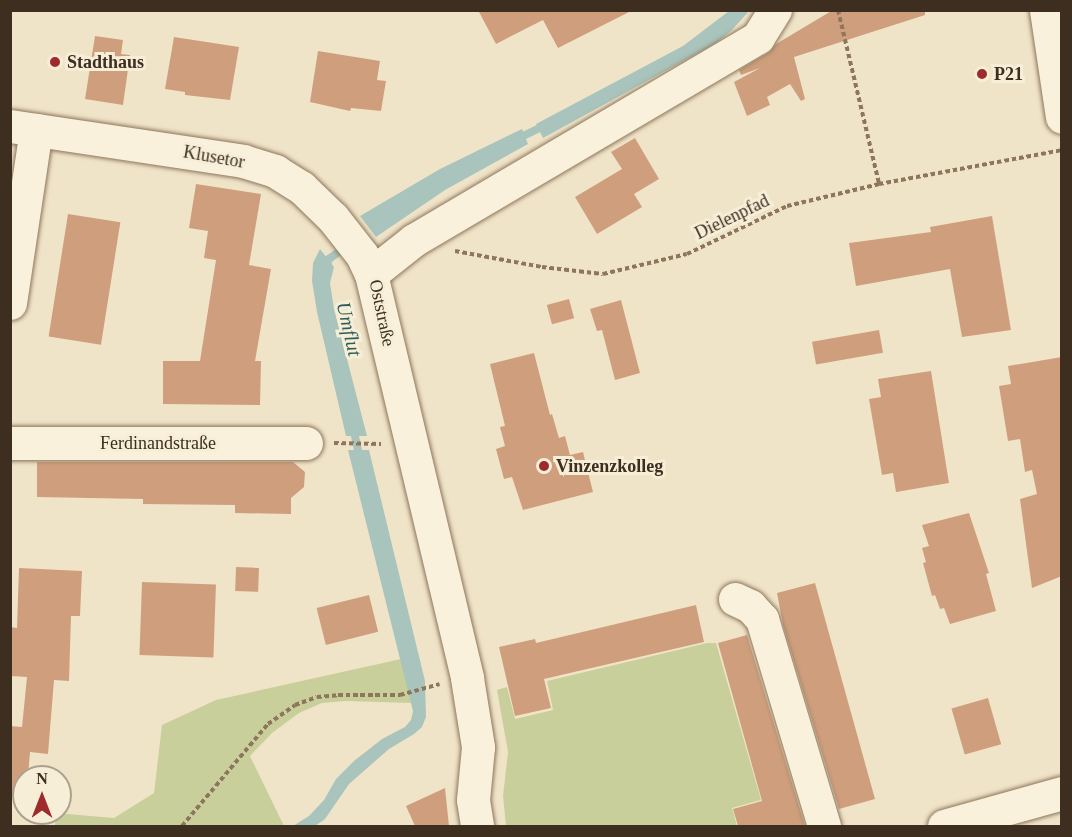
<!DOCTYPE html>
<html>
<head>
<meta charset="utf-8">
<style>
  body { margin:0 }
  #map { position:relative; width:1072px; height:837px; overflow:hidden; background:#f0e4c8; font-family:Georgia,serif }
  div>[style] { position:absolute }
  .green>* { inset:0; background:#c9cf9b }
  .water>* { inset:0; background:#a9c4bc }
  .stream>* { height:8px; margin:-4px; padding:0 4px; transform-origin:4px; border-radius:4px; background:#a9c4bc }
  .building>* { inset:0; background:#cf9f7d; transform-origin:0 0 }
  .path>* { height:4px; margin-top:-2px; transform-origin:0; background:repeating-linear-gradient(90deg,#8d765c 0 4.5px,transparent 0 7.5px) }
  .roads { filter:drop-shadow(0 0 2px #8d765c) drop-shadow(0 0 2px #8d765c) }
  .minor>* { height:33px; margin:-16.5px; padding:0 16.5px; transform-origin:16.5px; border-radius:16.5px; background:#faf1dc }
  .dots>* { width:16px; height:16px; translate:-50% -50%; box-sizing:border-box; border:3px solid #f7eed8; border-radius:50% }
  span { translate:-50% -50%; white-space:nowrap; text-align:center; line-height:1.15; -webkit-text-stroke:6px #f7eed8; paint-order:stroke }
  .poi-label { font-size:18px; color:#3d2e20; font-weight:700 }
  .left { translate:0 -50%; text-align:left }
  .street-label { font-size:18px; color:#3d2e20 }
  .water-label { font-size:20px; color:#2f5d5a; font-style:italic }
  .frame { position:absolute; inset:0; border:12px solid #3d2e20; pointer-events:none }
  .north { position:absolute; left:12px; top:765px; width:60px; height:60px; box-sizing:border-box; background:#f7eed8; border:2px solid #ada18e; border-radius:50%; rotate:0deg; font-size:16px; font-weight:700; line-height:24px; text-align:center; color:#3d2e20 }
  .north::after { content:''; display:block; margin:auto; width:21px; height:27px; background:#9e2a2b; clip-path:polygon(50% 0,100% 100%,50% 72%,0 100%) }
</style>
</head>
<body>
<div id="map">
  <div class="green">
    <i style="clip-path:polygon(707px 643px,716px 643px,761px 800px,732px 808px,737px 826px,506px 826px,503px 796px,508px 752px,497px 690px,507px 687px,515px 719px,553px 710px,547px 681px)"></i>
    <i style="clip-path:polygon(401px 659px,412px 703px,346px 701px,322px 703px,299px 713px,272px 733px,250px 756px,284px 826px,55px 826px,56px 813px,114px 818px,154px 793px,162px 725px,216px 700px)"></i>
  </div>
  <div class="water">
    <i style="clip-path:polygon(729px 11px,749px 11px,732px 30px,716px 43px,543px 138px,536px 124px,683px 46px)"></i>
    <i style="clip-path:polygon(522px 129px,528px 144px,445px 190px,376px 237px,360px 216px,440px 169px)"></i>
    <i style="clip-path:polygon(320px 249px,334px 267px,330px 283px,334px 309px,367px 436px,346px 436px,317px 312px,312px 281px,313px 263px)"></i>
    <i style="clip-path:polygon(348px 450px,369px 450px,425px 681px,426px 717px,422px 727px,414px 734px,389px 749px,349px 784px,325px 819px,315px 826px,293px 826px,309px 816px,324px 800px,336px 779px,354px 761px,382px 739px,405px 727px,411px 720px,413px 711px)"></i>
  </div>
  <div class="stream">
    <i style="left:517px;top:139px;width:32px;rotate:-26deg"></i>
    <i style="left:325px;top:269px;width:11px;rotate:-68deg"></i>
    <i style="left:329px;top:259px;width:22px;rotate:-36deg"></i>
    <i style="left:353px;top:427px;width:33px;rotate:78deg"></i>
  </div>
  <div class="building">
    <i style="clip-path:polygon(478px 10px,633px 10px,558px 48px,543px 20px,496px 44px)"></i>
    <i style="clip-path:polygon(833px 10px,925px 10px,925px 15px,794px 57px,805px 99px,801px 101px,790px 84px,767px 97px,770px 105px,747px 116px,734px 82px,760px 68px,741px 75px,739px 70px,768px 53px,776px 44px)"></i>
    <i style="clip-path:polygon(95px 36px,123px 40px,121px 54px,130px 55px,123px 105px,85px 99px)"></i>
    <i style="clip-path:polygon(174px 37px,239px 47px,230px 100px,185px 95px,185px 92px,165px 89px)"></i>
    <i style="clip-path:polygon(318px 51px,380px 61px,377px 80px,386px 81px,381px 111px,351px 108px,350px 111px,310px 102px)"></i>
    <i style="clip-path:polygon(635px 138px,659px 179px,634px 194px,642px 207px,597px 234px,575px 197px,622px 169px,611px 152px)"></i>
    <i style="clip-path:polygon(196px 184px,261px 194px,249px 265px,271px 269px,255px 361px,261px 361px,260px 405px,163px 404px,163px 361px,200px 361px,216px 260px,204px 258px,208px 231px,189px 228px)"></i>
    <i style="left:68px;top:214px;width:53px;height:124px;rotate:9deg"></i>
    <i style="clip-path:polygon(992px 216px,1011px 330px,962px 337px,950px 269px,856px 286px,849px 243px,931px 232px,930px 227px)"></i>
    <i style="left:569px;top:299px;width:20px;height:23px;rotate:75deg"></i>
    <i style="clip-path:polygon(621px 300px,640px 373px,615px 380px,602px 330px,597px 331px,590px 309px)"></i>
    <i style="left:879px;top:330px;width:23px;height:68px;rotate:80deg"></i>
    <i style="clip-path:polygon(534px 353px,550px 415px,552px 414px,559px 438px,565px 436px,570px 455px,583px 452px,593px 492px,523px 510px,512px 477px,504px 479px,496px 449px,505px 446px,500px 427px,505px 426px,490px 364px)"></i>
    <i style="clip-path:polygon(1062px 357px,1062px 576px,1032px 588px,1020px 499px,1037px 494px,1032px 470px,1025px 472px,1020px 439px,1008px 441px,999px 386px,1011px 384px,1008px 366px)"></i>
    <i style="clip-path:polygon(931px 371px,949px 483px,896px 492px,893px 473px,882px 475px,869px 399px,881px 397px,878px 379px)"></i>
    <i style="clip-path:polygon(37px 462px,293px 462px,305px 472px,304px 487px,291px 498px,291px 514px,235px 513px,235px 505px,143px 504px,143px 499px,37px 497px)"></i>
    <i style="clip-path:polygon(969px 513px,989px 573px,986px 574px,996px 611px,950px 624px,944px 608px,940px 609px,935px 595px,932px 596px,923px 563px,926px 562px,922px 548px,929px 546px,922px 525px)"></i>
    <i style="left:236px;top:567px;width:23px;height:24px;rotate:2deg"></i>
    <i style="clip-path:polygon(19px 568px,82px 571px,80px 616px,71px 616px,69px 681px,54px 680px,48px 754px,30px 752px,28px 777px,24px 777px,24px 795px,10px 795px,10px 726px,22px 727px,27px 677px,10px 676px,10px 627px,17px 628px)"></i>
    <i style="left:142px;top:582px;width:74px;height:73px;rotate:2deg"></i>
    <i style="clip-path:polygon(815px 583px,875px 799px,839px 809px,783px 625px,777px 593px)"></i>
    <i style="left:369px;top:595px;width:38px;height:54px;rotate:76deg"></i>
    <i style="clip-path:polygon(696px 605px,704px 642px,544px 679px,551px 708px,515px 716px,499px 647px,535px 639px,536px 643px)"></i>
    <i style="clip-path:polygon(747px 635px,805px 826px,738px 826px,733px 809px,762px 801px,718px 643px)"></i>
    <i style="left:988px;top:698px;width:48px;height:38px;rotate:74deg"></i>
    <i style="clip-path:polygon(445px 788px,449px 826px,415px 826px,406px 806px)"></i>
  </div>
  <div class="path">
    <i style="left:838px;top:10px;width:179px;rotate:76.7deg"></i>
    <i style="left:455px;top:251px;width:88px;rotate:10.4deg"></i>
    <i style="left:542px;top:267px;width:61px;rotate:6.5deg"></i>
    <i style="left:603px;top:274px;width:86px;rotate:-13.4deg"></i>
    <i style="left:687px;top:254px;width:111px;rotate:-25.6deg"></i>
    <i style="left:787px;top:206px;width:95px;rotate:-13.4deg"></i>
    <i style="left:879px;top:184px;width:186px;rotate:-10.5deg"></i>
    <i style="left:334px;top:443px;width:47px;rotate:1.2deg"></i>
    <i style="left:182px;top:826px;width:133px;rotate:-49.9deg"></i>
    <i style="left:268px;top:724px;width:33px;rotate:-35deg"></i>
    <i style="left:295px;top:705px;width:23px;rotate:-20deg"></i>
    <i style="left:317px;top:697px;width:21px;rotate:-5deg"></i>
    <i style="left:338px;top:695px;width:62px"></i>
    <i style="left:400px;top:695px;width:41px;rotate:-15.4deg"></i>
  </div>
  <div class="roads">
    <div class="minor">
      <i style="left:1046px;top:10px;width:108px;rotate:81.5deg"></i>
      <i style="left:10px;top:126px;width:236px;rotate:8.5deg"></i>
      <i style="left:243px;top:161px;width:34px;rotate:17deg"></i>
      <i style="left:275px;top:171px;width:31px;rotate:32deg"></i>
      <i style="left:301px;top:187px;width:45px;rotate:44.1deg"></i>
      <i style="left:333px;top:218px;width:47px;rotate:51.9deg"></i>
      <i style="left:362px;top:255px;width:21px;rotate:65deg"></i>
      <i style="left:371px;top:274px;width:415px;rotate:76.6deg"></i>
      <i style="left:467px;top:678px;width:70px;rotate:80.9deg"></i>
      <i style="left:478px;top:747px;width:53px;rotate:95.4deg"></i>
      <i style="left:473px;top:800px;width:26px;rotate:81deg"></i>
      <i style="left:371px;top:274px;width:55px;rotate:-38.3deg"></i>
      <i style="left:414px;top:240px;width:399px;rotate:-30.5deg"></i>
      <i style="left:758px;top:37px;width:32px;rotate:-58deg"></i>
      <i style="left:10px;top:303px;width:175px;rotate:-81.5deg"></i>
      <i style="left:10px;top:443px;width:296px"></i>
      <i style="left:735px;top:599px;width:17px;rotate:25deg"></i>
      <i style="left:750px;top:606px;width:18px;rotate:47deg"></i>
      <i style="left:762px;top:619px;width:216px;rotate:73.3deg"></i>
      <i style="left:944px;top:826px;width:123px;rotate:-15.6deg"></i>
    </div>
  </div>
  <div class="dots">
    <i style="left:55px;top:62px;background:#9e2a2b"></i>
    <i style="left:982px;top:74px;background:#9e2a2b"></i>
    <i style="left:544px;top:466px;background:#9e2a2b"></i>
  </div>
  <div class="poi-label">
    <span class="left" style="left:67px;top:62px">Stadthaus</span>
    <span class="left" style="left:994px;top:74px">P21</span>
    <span class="left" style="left:556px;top:466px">Vinzenzkolleg</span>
  </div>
  <div class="street-label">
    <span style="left:214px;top:157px;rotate:10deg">Klusetor</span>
    <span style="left:732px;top:217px;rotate:-26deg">Dielenpfad</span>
    <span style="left:382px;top:313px;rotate:78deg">Oststraße</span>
    <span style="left:158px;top:443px">Ferdinandstraße</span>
  </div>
  <div class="water-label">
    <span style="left:349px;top:329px;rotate:77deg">Umflut</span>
  </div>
  <div class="frame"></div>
  <div class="north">N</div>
</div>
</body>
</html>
